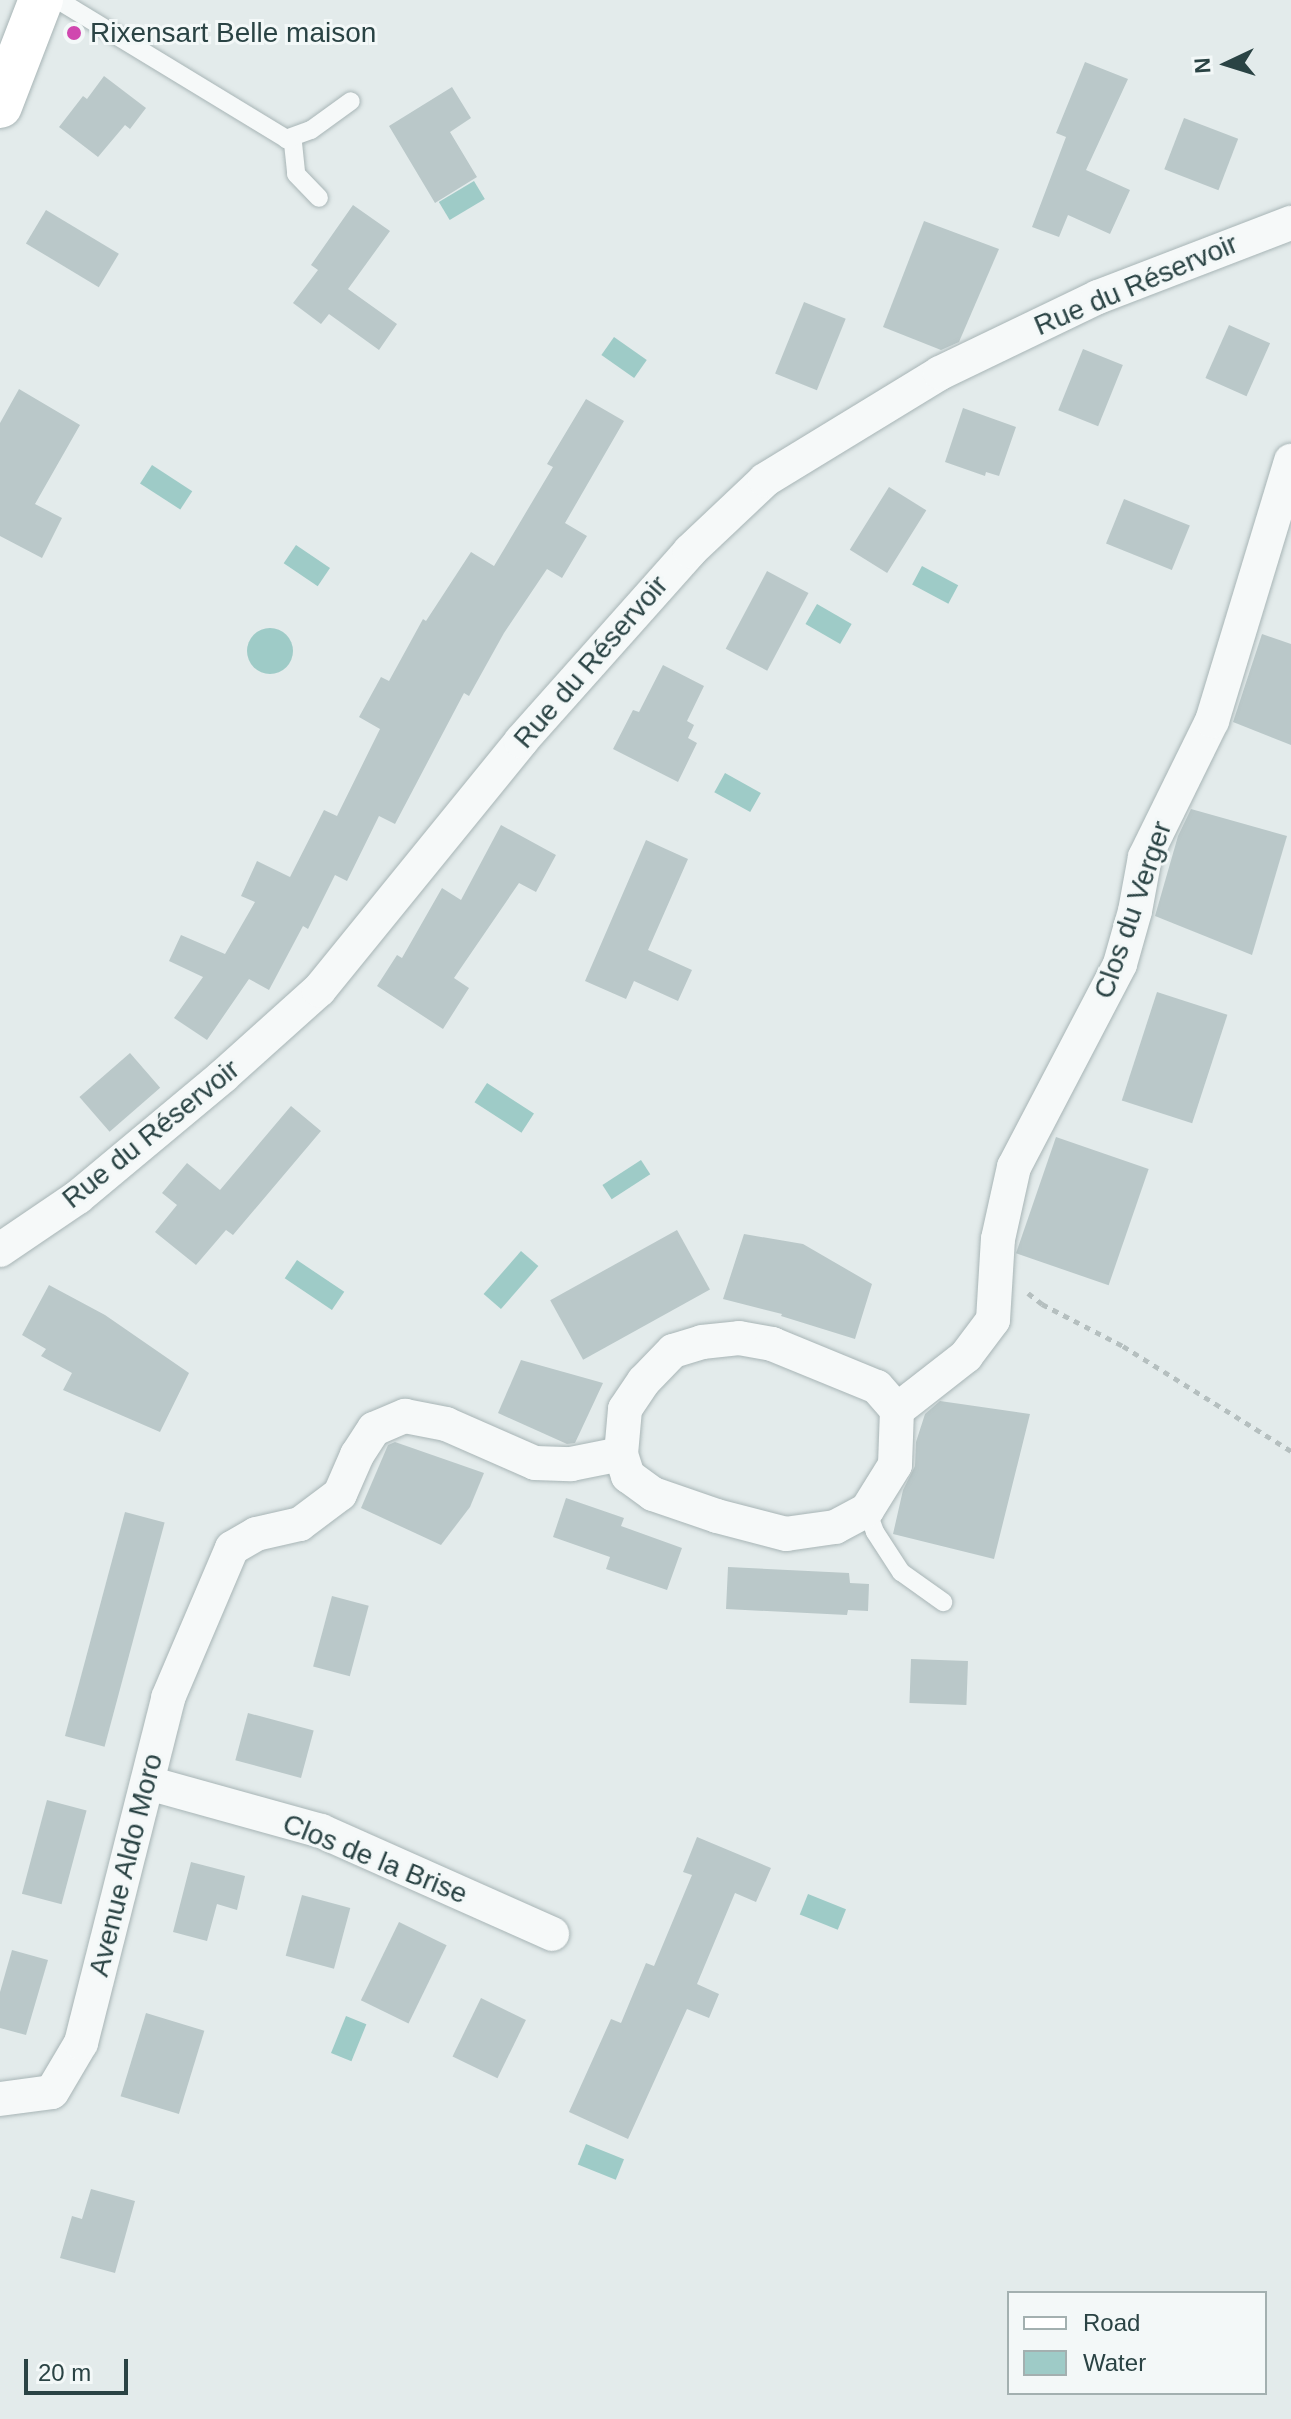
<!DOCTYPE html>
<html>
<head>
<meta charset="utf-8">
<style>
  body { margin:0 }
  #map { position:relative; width:1291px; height:2419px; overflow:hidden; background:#e3ebeb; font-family:Arial,sans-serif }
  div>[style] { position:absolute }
  .water>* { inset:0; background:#9ecbc7; transform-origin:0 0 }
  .round { border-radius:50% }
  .building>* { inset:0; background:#bac8c9; transform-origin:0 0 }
  .path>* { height:5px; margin-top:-2.5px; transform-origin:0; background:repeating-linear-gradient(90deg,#b5bfbf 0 6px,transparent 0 12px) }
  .roads { filter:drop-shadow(0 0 2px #a8b5b6) drop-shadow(0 0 2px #a8b5b6) }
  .lane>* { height:18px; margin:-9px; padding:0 9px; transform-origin:9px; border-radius:9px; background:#f6f9f9 }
  .street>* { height:34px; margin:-17px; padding:0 17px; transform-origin:17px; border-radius:17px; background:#f6f9f9 }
  .secondary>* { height:44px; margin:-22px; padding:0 22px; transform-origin:22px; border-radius:22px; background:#fff }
  .dots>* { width:22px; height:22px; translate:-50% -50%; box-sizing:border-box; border:4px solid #f3f8f8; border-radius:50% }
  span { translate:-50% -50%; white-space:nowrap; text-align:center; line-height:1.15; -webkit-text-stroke:6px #f3f8f8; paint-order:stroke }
  .poi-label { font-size:28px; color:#2a4344 }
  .left { translate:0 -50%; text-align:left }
  .street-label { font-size:28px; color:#2a4344 }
  .legend { position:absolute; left:1007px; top:2291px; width:260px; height:104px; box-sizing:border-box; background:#f3f8f8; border:2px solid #a3b0b0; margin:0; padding:10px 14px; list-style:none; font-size:24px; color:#2a4344 }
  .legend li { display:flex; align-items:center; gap:16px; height:40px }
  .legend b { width:40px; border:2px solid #a3b0b0 }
  .north { position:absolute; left:1187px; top:24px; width:80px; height:80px; -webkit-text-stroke:6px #f3f8f8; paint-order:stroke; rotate:266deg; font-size:22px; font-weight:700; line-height:32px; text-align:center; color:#2a4344 }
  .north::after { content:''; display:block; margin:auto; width:28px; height:36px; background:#2a4344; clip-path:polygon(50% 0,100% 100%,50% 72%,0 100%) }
  .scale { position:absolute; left:24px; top:2359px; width:104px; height:36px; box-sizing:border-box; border:4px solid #2a4344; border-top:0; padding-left:10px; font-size:24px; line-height:28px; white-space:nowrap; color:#2a4344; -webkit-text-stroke:6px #f3f8f8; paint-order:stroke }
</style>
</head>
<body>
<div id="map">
  <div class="water">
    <i style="left:474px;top:181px;width:21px;height:41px;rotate:59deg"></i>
    <i style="left:614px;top:337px;width:40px;height:22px;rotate:35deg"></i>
    <i style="left:152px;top:465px;width:48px;height:22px;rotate:33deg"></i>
    <i style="left:296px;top:545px;width:41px;height:22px;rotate:34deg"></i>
    <i style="left:922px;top:566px;width:41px;height:21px;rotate:28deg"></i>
    <i style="left:817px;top:604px;width:40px;height:23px;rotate:30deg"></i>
    <i class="round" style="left:247px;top:628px;width:46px;height:46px"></i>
    <i style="left:725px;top:773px;width:41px;height:22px;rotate:29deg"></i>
    <i style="left:487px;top:1083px;width:56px;height:23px;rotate:33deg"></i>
    <i style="left:641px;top:1160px;width:17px;height:46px;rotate:57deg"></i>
    <i style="left:521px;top:1251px;width:23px;height:57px;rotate:41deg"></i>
    <i style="left:297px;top:1260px;width:57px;height:22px;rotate:34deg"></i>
    <i style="left:808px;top:1894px;width:41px;height:22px;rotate:22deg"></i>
    <i style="left:346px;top:2016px;width:22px;height:40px;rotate:22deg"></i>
    <i style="left:586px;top:2144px;width:41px;height:22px;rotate:22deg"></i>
  </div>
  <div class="building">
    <i style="clip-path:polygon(1085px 62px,1128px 79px,1086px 170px,1130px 190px,1110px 234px,1068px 215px,1059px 237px,1032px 227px,1066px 137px,1056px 133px)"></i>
    <i style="clip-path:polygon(104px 76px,146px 108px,130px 129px,125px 125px,98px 157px,59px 127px,83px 96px,87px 99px)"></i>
    <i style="clip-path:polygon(452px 87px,471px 118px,450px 132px,477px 177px,435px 203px,389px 126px)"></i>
    <i style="left:1184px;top:118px;width:58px;height:55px;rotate:21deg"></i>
    <i style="clip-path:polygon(353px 205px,390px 231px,348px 289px,397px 324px,379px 350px,329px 314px,321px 324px,293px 303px,318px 270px,311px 265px)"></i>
    <i style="left:46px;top:210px;width:85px;height:39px;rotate:31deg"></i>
    <i style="clip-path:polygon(924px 221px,999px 249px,959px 342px,941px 350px,883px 327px)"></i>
    <i style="left:804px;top:302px;width:45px;height:77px;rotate:22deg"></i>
    <i style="left:1229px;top:325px;width:45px;height:58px;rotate:24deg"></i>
    <i style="left:1083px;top:349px;width:43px;height:66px;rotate:22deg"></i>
    <i style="clip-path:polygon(19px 389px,80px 425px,35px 504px,62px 518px,42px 558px,0 536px,0 423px)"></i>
    <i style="clip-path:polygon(586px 399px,624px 421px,565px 523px,587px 536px,562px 578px,547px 569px,504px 633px,469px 696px,464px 693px,395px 824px,379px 816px,347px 881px,335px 875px,308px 929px,303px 926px,269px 990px,249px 979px,207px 1040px,174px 1018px,203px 977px,169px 961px,181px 935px,225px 954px,255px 902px,241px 896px,257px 861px,290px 877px,324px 810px,337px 816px,380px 729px,359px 717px,381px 677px,389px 681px,423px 619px,426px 621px,471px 552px,494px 566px,553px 467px,547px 464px)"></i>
    <i style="clip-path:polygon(963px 408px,1016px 427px,999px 476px,986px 472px,985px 476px,945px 462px)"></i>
    <i style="left:889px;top:487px;width:44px;height:74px;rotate:32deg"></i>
    <i style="left:1124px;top:499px;width:71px;height:48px;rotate:22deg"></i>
    <i style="left:767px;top:571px;width:47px;height:88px;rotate:28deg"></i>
    <i style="clip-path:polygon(1262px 634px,1291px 644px,1291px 745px,1233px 722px)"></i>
    <i style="clip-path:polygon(663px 665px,704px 686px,687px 721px,694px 725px,688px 738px,697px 743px,678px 782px,613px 749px,633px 710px,639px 712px)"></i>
    <i style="clip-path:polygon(1191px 809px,1287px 836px,1252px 955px,1155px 916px,1178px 836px)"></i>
    <i style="clip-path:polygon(501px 825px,556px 855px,536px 892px,519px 883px,454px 978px,469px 988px,443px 1029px,377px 986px,397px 955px,402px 958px,442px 888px,461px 900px)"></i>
    <i style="clip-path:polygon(646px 840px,688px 859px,648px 950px,692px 970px,678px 1001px,634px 981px,626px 999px,585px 981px)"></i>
    <i style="left:1157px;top:992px;width:74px;height:114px;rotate:18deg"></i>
    <i style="left:130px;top:1053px;width:46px;height:67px;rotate:49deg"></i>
    <i style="clip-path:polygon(291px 1106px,321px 1131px,233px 1235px,226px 1230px,196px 1265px,155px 1232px,177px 1205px,162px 1193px,187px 1163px,220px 1190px)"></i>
    <i style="left:1056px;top:1137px;width:98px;height:123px;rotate:19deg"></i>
    <i style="left:677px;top:1230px;width:68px;height:145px;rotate:61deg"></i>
    <i style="clip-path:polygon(744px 1234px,803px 1244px,872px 1284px,855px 1339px,781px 1316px,782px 1314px,723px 1299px)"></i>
    <i style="clip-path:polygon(49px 1285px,105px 1315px,189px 1373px,160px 1432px,63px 1390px,72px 1373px,41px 1356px,46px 1349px,22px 1335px)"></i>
    <i style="clip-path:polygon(521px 1360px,603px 1383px,575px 1443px,567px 1444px,498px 1413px)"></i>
    <i style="clip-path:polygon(940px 1401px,1030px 1414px,994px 1559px,893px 1534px,903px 1490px,915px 1466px,916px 1442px,925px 1414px)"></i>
    <i style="clip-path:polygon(395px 1442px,484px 1473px,470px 1507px,441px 1545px,361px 1508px,388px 1445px)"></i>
    <i style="clip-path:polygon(566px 1498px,624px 1518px,621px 1526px,682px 1548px,667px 1590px,606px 1569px,610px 1557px,553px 1537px)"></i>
    <i style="left:125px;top:1512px;width:41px;height:232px;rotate:15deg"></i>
    <i style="clip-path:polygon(728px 1567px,849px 1573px,850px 1583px,869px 1584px,868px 1611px,848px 1610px,847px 1615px,726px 1609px)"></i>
    <i style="left:332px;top:1596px;width:38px;height:73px;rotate:15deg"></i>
    <i style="left:911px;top:1659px;width:57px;height:44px;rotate:2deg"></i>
    <i style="left:248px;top:1713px;width:68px;height:49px;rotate:15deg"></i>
    <i style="left:47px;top:1800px;width:41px;height:97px;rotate:15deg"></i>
    <i style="clip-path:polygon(697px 1837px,771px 1868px,756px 1902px,735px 1893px,697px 1984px,719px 1994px,709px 2018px,687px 2009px,628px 2139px,569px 2112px,611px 2019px,621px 2023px,646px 1963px,654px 1966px,692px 1875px,683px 1872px)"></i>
    <i style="clip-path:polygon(191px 1862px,245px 1876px,237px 1910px,217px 1904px,207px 1941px,173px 1932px)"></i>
    <i style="left:302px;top:1895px;width:50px;height:63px;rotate:15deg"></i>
    <i style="left:399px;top:1922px;width:53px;height:87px;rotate:26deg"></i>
    <i style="clip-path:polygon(12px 1950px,48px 1960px,26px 2035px,0 2028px,0 1992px)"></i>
    <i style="left:481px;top:1998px;width:50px;height:65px;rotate:26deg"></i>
    <i style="left:146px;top:2013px;width:61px;height:87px;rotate:17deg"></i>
    <i style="clip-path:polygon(91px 2189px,135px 2201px,115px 2273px,60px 2258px,72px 2216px,82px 2219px)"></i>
  </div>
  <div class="path">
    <i style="left:1028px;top:1293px;width:18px;rotate:38deg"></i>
    <i style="left:1042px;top:1304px;width:91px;rotate:27.4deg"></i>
    <i style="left:1123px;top:1346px;width:198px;rotate:32deg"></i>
  </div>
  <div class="roads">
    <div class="lane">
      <i style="left:58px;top:0;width:275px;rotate:31.3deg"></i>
      <i style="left:293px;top:143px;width:31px;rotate:84deg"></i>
      <i style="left:296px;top:174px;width:33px;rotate:46deg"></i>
      <i style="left:286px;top:139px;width:27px;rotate:-20deg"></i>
      <i style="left:311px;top:130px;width:49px;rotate:-35.9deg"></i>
      <i style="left:867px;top:1510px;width:23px;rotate:70deg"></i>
      <i style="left:875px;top:1532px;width:48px;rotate:57deg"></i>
      <i style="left:901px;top:1572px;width:52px;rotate:35.5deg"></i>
    </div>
    <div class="street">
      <i style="left:0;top:1250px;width:94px;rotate:-34.2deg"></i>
      <i style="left:78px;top:1197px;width:189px;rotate:-39.8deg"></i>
      <i style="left:223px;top:1076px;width:129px;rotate:-41.9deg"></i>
      <i style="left:319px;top:990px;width:321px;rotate:-50.9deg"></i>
      <i style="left:521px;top:741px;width:254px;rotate:-48.3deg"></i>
      <i style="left:690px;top:551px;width:103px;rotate:-43.4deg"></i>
      <i style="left:765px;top:480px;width:205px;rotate:-31.4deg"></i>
      <i style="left:940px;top:373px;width:175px;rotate:-25.7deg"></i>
      <i style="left:1098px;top:297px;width:207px;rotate:-21deg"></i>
      <i style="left:739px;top:1338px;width:34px;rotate:10deg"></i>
      <i style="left:772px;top:1344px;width:113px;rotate:22.3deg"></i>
      <i style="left:877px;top:1387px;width:30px;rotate:49deg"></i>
      <i style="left:897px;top:1410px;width:55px;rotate:92.1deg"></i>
      <i style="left:895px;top:1465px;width:53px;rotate:121.9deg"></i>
      <i style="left:867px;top:1510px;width:36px;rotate:152deg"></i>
      <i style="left:835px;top:1527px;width:49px;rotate:171.9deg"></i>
      <i style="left:786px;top:1534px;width:71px;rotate:-165.4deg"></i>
      <i style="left:717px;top:1516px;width:68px;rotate:-161deg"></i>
      <i style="left:653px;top:1494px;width:31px;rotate:-144deg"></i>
      <i style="left:628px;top:1476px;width:23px;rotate:-108deg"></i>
      <i style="left:621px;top:1454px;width:45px;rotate:-84.9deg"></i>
      <i style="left:625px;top:1409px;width:34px;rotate:-56deg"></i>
      <i style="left:644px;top:1381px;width:42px;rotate:-46deg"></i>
      <i style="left:673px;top:1351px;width:30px;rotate:-17deg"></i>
      <i style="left:702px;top:1342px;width:37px;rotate:-6deg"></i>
      <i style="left:897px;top:1410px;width:88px;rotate:-38deg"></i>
      <i style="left:966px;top:1356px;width:45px;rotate:-53.1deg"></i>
      <i style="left:993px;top:1320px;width:81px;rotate:-86.5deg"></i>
      <i style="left:998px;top:1239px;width:74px;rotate:-77.5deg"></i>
      <i style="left:1014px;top:1167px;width:229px;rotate:-62.4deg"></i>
      <i style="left:1120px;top:964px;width:55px;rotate:-74.2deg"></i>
      <i style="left:1135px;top:911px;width:55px;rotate:-79.5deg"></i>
      <i style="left:1145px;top:857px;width:152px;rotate:-63.8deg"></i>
      <i style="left:1212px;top:721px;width:272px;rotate:-73.1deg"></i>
      <i style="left:148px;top:1783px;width:180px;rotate:15.5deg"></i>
      <i style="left:321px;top:1831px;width:253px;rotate:24deg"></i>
      <i style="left:0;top:2099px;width:52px;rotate:-7.7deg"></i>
      <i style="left:52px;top:2092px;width:57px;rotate:-59.4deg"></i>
      <i style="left:81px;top:2043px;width:356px;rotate:-75.8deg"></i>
      <i style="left:168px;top:1698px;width:163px;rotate:-66.9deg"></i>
      <i style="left:232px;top:1548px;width:28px;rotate:-30deg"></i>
      <i style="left:256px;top:1534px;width:45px;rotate:-12.8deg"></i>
      <i style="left:300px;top:1524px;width:50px;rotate:-36.9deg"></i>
      <i style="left:340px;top:1494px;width:43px;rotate:-66.4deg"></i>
      <i style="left:357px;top:1455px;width:31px;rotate:-57deg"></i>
      <i style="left:374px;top:1429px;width:34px;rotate:-23deg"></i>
      <i style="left:405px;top:1416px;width:42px;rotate:11deg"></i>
      <i style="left:446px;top:1424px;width:97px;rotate:23.7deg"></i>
      <i style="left:535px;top:1463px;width:36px;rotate:2deg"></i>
      <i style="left:571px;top:1464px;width:51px;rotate:-11.3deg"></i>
    </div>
    <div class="secondary">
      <i style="left:0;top:106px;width:114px;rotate:-68.9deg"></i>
    </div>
  </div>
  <div class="dots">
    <i style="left:74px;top:33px;background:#d047af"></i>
  </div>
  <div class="poi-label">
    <span class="left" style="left:90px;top:33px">Rixensart Belle maison</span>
  </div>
  <div class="street-label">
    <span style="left:1136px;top:285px;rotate:-23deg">Rue du Réservoir</span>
    <span style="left:591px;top:662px;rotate:-49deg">Rue du Réservoir</span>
    <span style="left:1133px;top:910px;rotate:-71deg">Clos du Verger</span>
    <span style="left:151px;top:1134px;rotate:-39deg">Rue du Réservoir</span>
    <span style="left:375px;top:1859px;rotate:22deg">Clos de la Brise</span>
    <span style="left:126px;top:1865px;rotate:-76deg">Avenue Aldo Moro</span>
  </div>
  <ul class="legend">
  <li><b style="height:10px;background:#fff"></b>Road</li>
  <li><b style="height:22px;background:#9ecbc7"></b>Water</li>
  </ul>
  <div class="north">N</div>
  <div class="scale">20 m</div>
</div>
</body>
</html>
